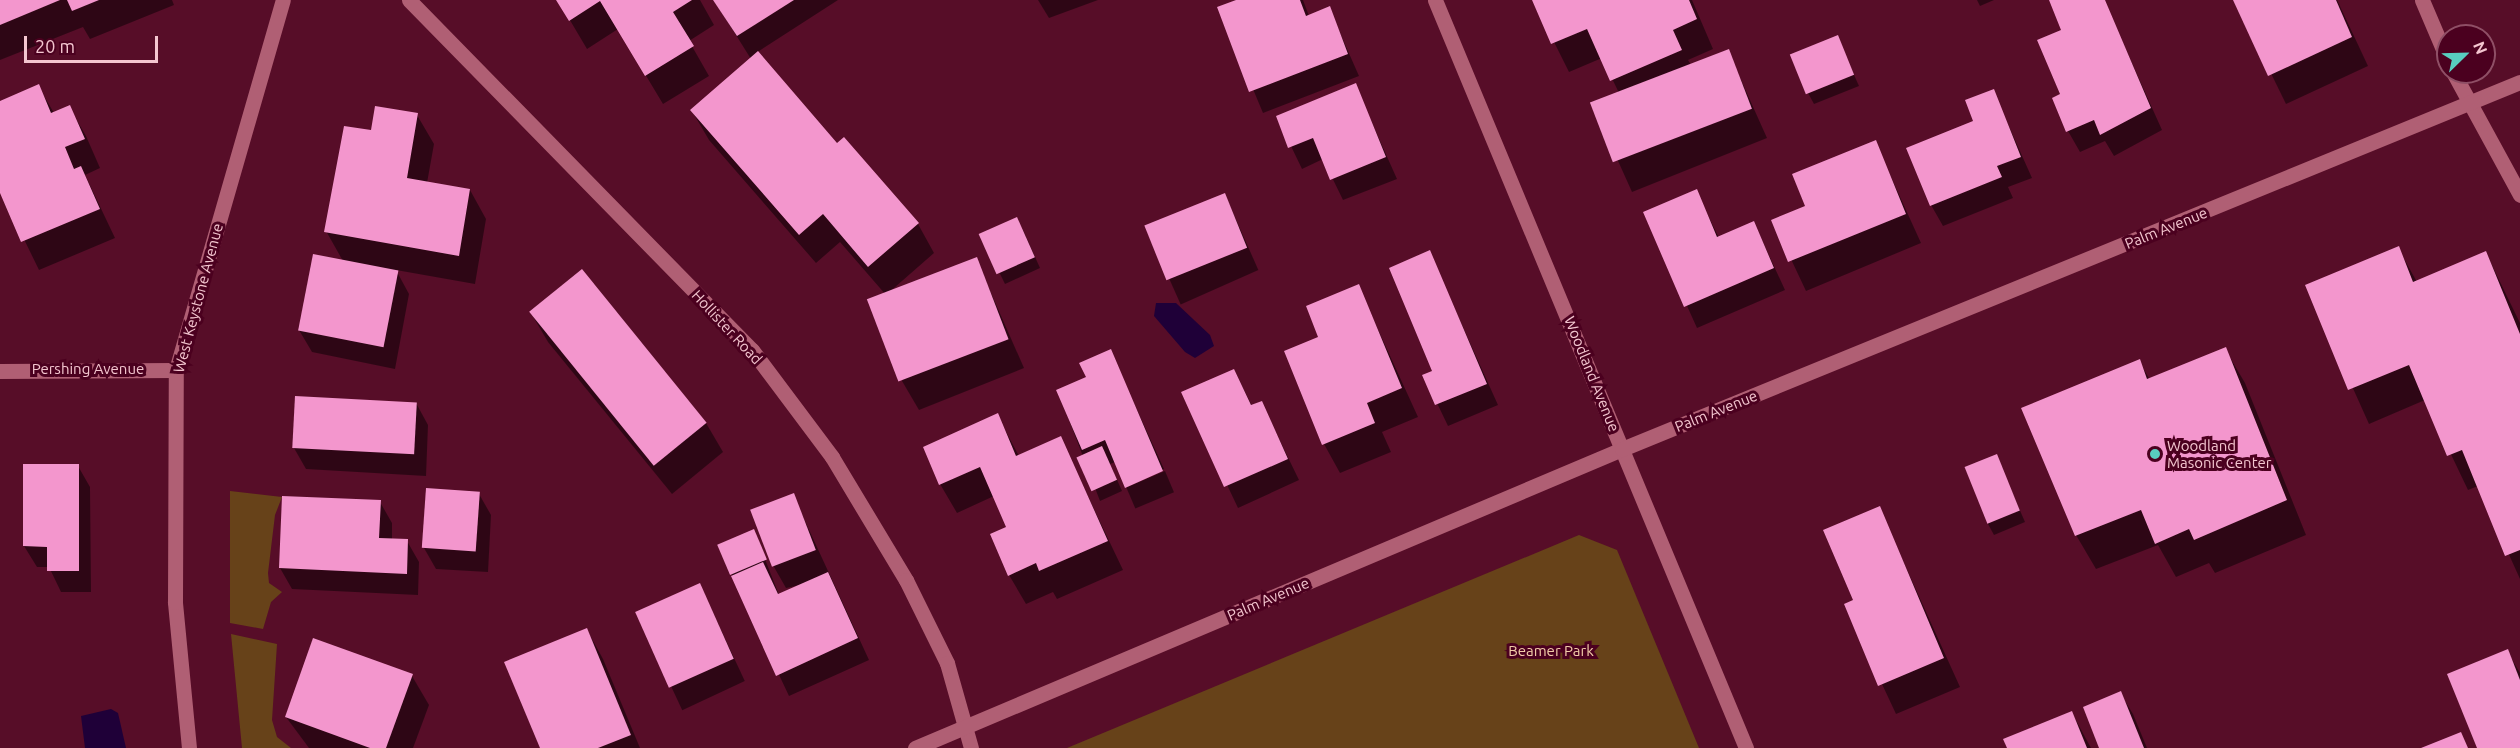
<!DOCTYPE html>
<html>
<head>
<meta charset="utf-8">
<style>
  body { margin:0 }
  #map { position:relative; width:2520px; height:748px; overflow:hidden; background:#570d28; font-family:Ubuntu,sans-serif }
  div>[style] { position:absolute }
  .green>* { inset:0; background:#674219 }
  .water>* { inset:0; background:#1f0038 }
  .shadow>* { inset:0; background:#0007; transform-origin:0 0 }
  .building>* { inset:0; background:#f396cd; transform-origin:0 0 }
  .minor>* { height:15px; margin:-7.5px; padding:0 7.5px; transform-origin:7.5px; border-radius:7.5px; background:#b05f74 }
  .dots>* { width:16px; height:16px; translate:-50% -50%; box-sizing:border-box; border:3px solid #4b001f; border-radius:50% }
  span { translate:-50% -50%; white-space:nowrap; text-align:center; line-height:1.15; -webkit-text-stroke:6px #4b001f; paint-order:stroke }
  .street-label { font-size:15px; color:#f4c6d0 }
  .poi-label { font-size:15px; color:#f4c6d0 }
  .left { translate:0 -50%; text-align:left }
  .park-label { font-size:15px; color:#f2cca8 }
  .north { position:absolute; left:2436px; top:24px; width:60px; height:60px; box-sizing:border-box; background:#4b001f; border:2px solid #8f4f66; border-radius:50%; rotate:67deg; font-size:16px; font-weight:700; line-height:24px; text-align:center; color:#f4c6d0 }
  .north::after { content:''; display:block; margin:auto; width:21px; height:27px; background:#58cec0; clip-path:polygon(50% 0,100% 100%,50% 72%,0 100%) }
  .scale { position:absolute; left:24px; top:36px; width:134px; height:27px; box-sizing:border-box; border:3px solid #f4c6d0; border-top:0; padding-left:8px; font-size:18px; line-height:21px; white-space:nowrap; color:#f4c6d0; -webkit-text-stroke:4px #4b001f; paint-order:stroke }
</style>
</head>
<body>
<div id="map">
  <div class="green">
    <i style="clip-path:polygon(230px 491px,282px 497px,275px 515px,268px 573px,269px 583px,282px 592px,271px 602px,263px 629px,230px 623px)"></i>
    <i style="clip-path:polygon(1579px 535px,1617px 550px,1699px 748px,1067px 748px)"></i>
    <i style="clip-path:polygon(231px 634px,277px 644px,272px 720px,277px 737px,291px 748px,242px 748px)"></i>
  </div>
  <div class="water">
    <i style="clip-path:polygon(1156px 303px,1176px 303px,1210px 335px,1214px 346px,1195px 358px,1185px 352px,1154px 316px)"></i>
    <i style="clip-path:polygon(111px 709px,118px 713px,126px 748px,85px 748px,81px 716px)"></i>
  </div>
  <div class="shadow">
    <i style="clip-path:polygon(0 0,172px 0,174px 5px,90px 39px,83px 27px,0 60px)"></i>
    <i style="clip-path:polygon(558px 0,700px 0,714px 25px,689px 41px,709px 76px,663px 104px,618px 29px,587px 49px)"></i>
    <i style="clip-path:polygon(714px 0,838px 0,756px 53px,837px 145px,918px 224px,934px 253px,886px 295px,840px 242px,816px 263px,709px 140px,692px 111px,751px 59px)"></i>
    <i style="clip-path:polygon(1038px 0,1098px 0,1049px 18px)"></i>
    <i style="clip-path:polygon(1240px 0,1303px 0,1309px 16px,1329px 8px,1359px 76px,1263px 113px,1219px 8px)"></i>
    <i style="clip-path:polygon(1533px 0,1692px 0,1713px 49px,1688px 60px,1691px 65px,1728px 51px,1767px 138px,1632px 192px,1592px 103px,1619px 93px,1602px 58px,1569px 72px)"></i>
    <i style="clip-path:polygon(1977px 0,1994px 0,1980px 6px)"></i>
    <i style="clip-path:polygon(2053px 0,2104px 1px,2162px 130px,2114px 156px,2105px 141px,2080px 152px,2068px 131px,2063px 31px)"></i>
    <i style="clip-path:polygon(2235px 0,2337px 0,2368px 66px,2286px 104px)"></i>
    <i style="clip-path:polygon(1837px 37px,1859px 86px,1814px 104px,1808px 93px)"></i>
    <i style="clip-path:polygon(1355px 85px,1397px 179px,1343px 200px,1323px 159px,1302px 169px,1277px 117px)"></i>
    <i style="clip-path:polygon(38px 86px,54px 113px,69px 107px,86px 136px,100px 168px,85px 175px,115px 238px,39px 270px,0 190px,0 102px)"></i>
    <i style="clip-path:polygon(1993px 91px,2032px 178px,2008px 187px,2013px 198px,1943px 226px,1931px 205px)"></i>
    <i style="clip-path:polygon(417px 115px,434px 144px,427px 183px,470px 190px,486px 219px,475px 284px,396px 270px,409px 294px,395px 369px,312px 352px,299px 330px,343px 261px,326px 231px,373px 132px)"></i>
    <i style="clip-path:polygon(1875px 142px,1921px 243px,1806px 291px,1773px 221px,1807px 207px)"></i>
    <i style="clip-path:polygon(1696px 191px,1719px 238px,1754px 223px,1785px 290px,1697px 328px,1645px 213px)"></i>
    <i style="left:1225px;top:195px;width:82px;height:85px;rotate:66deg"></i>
    <i style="clip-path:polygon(1023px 230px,1040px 268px,1005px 284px,981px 235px)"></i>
    <i style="clip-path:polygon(2398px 248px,2417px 282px,2486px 253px,2520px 323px,2520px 579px,2478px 486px,2468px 490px,2425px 400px,2369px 424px,2307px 286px)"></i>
    <i style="clip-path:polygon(1429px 252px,1498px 405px,1448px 426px,1424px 376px,1434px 371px)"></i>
    <i style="clip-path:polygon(976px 259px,1024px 368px,919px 410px,902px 381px)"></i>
    <i style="clip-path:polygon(1358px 286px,1418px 417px,1382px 432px,1391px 452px,1340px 473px,1324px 444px,1320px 338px)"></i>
    <i style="clip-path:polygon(531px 313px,706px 423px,723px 452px,672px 494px,548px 342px)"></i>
    <i style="clip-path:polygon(2225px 349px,2245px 383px,2306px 535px,2215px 573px,2209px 563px,2176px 577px,2158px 545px,2096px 569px,2076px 535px,2139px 361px,2150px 380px)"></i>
    <i style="clip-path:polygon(1110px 351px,1164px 469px,1126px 485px,1115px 462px,1110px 464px,1122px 491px,1100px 501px,1058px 391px,1088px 378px)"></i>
    <i style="clip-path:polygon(1234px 370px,1252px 406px,1261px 402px,1299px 480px,1238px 508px,1183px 392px)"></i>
    <i style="clip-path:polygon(416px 403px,428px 425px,426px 476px,306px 469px,294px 448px)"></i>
    <i style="clip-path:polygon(997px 415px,1019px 456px,1060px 438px,1123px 570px,1057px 599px,1053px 592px,1026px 604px,1009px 575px,1008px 528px,994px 496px,957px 513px,940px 484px)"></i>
    <i style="clip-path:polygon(1996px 456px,2025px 522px,1994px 535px,1988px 524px)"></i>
    <i style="clip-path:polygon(78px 466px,90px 487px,91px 592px,61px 592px,49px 567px,37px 567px,24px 546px)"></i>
    <i style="left:1165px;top:471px;width:23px;height:42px;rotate:67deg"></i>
    <i style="clip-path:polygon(479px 494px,491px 515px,488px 572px,436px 569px,424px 548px)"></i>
    <i style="clip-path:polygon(793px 495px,869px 660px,789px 696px,731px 573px,754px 531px,779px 595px,800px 585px,786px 588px,774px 567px)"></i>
    <i style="clip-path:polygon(283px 497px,380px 502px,392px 523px,392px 540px,407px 541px,419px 562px,418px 595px,292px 589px,280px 568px)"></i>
    <i style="clip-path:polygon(1879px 508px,1960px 687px,1896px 714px,1845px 605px,1855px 601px)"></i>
    <i style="left:700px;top:585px;width:106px;height:69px;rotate:65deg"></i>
    <i style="clip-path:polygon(587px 630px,603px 659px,640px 748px,542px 748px)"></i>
    <i style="clip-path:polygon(2507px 651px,2520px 673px,2520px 748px,2479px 748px)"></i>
    <i style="clip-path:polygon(412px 676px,429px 705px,413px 748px,309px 748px,286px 717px)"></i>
    <i style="clip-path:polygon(2120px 693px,2133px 714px,2147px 748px,2101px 748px)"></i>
    <i style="clip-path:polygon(2072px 713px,2091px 748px,2008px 748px)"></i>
  </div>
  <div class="building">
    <i style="clip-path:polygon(0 0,60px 0,0 25px)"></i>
    <i style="clip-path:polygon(67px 0,99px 0,72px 11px)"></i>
    <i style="clip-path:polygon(556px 0,692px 0,673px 12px,694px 46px,645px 76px,600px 1px,569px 21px)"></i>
    <i style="clip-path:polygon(713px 0,794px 0,737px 36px)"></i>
    <i style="clip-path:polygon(1236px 0,1300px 0,1306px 16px,1330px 6px,1348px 54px,1249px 92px,1217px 7px)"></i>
    <i style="clip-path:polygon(1532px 0,1689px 0,1697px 19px,1673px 30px,1682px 50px,1610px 81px,1587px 29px,1551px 44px)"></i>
    <i style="clip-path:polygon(2049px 0,2105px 0,2151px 108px,2100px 135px,2094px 120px,2066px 132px,2052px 98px,2060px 94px,2037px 40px,2061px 30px)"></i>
    <i style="clip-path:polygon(2233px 0,2336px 0,2352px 37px,2268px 76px)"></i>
    <i style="left:1838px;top:35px;width:43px;height:52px;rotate:68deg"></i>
    <i style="left:1729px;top:49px;width:64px;height:149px;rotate:69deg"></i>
    <i style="clip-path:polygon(758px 51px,837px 143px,844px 137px,919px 223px,868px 267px,823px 214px,799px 235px,690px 110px)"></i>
    <i style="clip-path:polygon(1356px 83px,1386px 157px,1330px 180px,1313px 138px,1288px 148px,1276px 116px)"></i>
    <i style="clip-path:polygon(39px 84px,51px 113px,70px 105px,85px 139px,65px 147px,74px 169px,81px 166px,100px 209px,21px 242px,0 193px,0 101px)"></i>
    <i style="clip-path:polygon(1994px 89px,2021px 157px,1997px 166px,2002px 177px,1930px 206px,1906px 148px,1973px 121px,1965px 100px)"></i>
    <i style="clip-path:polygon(375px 106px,418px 113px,407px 178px,470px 189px,459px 256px,324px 232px,344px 126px,371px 130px)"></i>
    <i style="clip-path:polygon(1876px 140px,1906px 214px,1788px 262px,1771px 220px,1805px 206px,1792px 174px)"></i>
    <i style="clip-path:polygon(1697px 189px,1717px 237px,1754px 221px,1774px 268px,1684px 307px,1643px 212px)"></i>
    <i style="left:1225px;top:193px;width:59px;height:87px;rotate:68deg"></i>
    <i style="left:1017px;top:217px;width:44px;height:42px;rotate:66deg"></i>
    <i style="clip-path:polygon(2399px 246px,2413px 282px,2486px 251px,2520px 334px,2520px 550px,2505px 556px,2462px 450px,2447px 456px,2409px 365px,2348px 390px,2305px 285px)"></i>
    <i style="clip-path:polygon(1430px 250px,1487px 384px,1435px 405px,1422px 375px,1432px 371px,1389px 268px)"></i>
    <i style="left:313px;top:254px;width:87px;height:78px;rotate:11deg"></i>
    <i style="left:977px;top:257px;width:88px;height:118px;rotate:69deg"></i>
    <i style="left:582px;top:269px;width:198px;height:68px;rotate:51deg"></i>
    <i style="clip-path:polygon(1359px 284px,1402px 388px,1367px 403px,1375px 423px,1322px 445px,1284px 351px,1318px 337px,1306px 306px)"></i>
    <i style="clip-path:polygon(2226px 347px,2287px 500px,2194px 540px,2189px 529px,2155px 544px,2141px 510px,2075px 536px,2021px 408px,2140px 359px,2147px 379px)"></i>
    <i style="clip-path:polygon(1111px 349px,1163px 471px,1125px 488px,1105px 440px,1082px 450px,1056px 390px,1086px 377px,1079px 363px)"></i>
    <i style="clip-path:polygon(1234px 369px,1251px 405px,1262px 401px,1288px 459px,1224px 487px,1181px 392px)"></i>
    <i style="left:295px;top:396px;width:122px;height:52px;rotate:3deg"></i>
    <i style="clip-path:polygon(998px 413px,1016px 456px,1061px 436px,1108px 541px,1039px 571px,1036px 563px,1008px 576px,990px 534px,1006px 527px,980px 467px,939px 485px,923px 447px)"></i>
    <i style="left:1102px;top:446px;width:37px;height:28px;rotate:66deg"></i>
    <i style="left:1997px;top:454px;width:61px;height:35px;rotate:68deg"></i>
    <i style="clip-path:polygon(23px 464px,79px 464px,79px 571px,47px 571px,47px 547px,23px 546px)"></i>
    <i style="left:426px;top:488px;width:54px;height:60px;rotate:4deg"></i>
    <i style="left:794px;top:493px;width:61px;height:47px;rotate:69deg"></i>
    <i style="clip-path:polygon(282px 496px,381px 500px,379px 538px,408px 539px,407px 574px,279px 568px)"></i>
    <i style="clip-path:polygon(1880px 506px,1944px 658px,1878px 686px,1844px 604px,1853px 600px,1823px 530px)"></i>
    <i style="left:754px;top:529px;width:33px;height:40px;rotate:67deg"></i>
    <i style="clip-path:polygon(763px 562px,778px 594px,828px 572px,858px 638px,776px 676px,731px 576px)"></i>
    <i style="left:700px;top:583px;width:83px;height:71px;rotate:66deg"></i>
    <i style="clip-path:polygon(587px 628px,631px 735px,598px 748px,540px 748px,504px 662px)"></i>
    <i style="clip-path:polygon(313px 638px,413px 674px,386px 748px,370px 748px,285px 717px)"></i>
    <i style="clip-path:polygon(2508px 649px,2520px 680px,2520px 748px,2477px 748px,2447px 674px)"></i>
    <i style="clip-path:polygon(2121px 691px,2144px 748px,2099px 748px,2083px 707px)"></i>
    <i style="clip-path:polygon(2072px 711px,2087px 748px,2007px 748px,2003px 739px)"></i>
    <i style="clip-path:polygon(2461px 732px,2468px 748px,2421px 748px)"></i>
  </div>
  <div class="minor">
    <i style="left:409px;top:0;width:490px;rotate:45.6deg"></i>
    <i style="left:752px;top:350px;width:134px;rotate:53.2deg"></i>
    <i style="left:832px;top:457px;width:144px;rotate:59deg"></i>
    <i style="left:906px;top:580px;width:93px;rotate:63.7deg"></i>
    <i style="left:947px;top:663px;width:88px;rotate:74.2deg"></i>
    <i style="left:1435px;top:0;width:810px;rotate:67.42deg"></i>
    <i style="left:2422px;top:0;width:66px;rotate:66.9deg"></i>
    <i style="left:2453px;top:72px;width:140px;rotate:61.4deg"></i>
    <i style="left:0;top:371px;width:176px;rotate:-0.3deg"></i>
    <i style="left:189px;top:748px;width:147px;rotate:-95.5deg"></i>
    <i style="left:175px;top:602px;width:232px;rotate:-89.8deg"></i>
    <i style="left:176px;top:370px;width:385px;rotate:-73.9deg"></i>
    <i style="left:915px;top:748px;width:768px;rotate:-22.92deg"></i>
    <i style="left:1622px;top:449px;width:970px;rotate:-22.23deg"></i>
  </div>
  <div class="dots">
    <i style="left:2155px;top:454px;background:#58cec0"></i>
  </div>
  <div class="street-label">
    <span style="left:2166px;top:228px;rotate:-22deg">Palm Avenue</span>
    <span style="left:198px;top:298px;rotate:-75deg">West Keystone Avenue</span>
    <span style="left:727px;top:327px;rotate:47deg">Hollister Road</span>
    <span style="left:88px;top:369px">Pershing Avenue</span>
    <span style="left:1592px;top:374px;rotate:68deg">Woodland Avenue</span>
    <span style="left:1716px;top:411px;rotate:-22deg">Palm Avenue</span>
    <span style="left:1268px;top:599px;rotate:-23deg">Palm Avenue</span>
  </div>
  <div class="poi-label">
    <span class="left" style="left:2167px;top:454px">Woodland<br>Masonic Center</span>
  </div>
  <div class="park-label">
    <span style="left:1551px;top:651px">Beamer Park</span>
  </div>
  <div class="north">N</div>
  <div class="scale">20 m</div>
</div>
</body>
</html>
